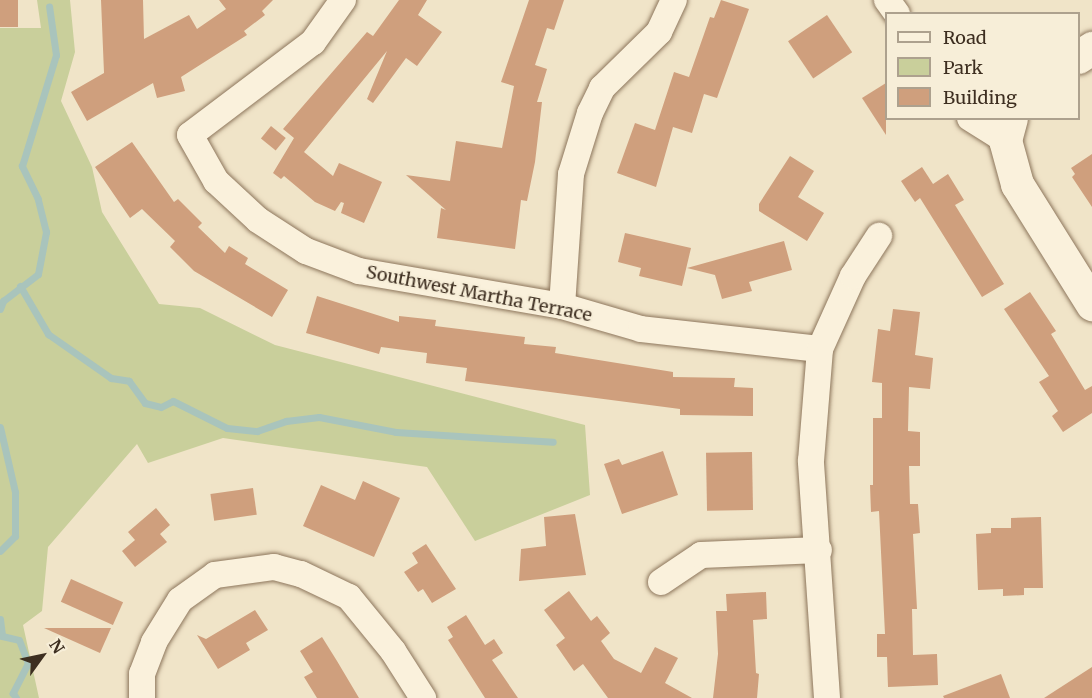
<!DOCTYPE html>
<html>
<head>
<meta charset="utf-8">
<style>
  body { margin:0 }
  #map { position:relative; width:1092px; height:698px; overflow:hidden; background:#f0e4c8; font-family:Merriweather,serif }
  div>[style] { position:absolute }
  .green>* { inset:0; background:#c9cf9b }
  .stream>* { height:7px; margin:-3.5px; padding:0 3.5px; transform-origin:3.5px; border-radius:3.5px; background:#a9c4bc }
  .building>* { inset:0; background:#cf9f7d; transform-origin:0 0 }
  .roads { filter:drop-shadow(0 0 2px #8d765c) drop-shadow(0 0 2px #8d765c) }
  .street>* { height:26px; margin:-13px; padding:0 13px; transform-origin:13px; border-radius:13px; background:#faf1dc }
  .secondary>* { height:33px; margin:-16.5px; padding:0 16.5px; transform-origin:16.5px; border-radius:16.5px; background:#faf1dc }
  span { translate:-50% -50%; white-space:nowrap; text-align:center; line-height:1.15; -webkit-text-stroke:4.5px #f7eed8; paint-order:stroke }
  .street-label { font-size:18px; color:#3d2e20 }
  .legend { position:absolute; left:885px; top:12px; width:195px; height:108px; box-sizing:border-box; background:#f7eed8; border:2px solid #ada18e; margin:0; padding:8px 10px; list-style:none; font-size:18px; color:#3d2e20 }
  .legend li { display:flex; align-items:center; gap:12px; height:30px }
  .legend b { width:30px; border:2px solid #ada18e }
  .north { position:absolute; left:12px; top:626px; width:60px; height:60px; -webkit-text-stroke:4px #f7eed8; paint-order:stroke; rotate:57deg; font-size:16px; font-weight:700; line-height:24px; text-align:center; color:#3d2e20 }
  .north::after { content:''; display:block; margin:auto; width:21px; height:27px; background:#3d2e20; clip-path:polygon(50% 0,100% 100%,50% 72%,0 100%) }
</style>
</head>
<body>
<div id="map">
  <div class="green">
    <i style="clip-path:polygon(37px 0,70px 0,75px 52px,61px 101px,92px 167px,102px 212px,159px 304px,200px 308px,275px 345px,585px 425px,590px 495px,475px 541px,427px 467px,223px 438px,148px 463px,137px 444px,48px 547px,42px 611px,23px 625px,39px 698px,0 698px,0 28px,41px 28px)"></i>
  </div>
  <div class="stream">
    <i style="left:20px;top:286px;width:56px;rotate:59.7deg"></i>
    <i style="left:48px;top:334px;width:77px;rotate:34.9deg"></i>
    <i style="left:111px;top:378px;width:18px;rotate:9deg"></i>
    <i style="left:129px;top:381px;width:27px;rotate:54deg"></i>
    <i style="left:145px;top:403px;width:16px;rotate:14deg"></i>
    <i style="left:161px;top:407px;width:13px;rotate:-27deg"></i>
    <i style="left:173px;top:401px;width:60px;rotate:26.6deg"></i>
    <i style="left:227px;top:428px;width:30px;rotate:6deg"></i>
    <i style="left:257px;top:431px;width:31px;rotate:-19deg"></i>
    <i style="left:286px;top:421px;width:33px;rotate:-7deg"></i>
    <i style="left:319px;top:417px;width:78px;rotate:11deg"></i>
    <i style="left:396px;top:432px;width:157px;rotate:3.6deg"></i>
    <i style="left:0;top:309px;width:9px;rotate:-69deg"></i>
    <i style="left:3px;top:301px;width:44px;rotate:-37.6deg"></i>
    <i style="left:38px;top:274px;width:43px;rotate:-79.2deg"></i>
    <i style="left:46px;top:232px;width:34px;rotate:-104deg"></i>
    <i style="left:38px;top:199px;width:37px;rotate:-116deg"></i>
    <i style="left:22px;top:166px;width:116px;rotate:-73deg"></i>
    <i style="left:56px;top:55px;width:49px;rotate:-98.1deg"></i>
    <i style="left:0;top:427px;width:67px;rotate:77deg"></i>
    <i style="left:15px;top:492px;width:44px;rotate:90deg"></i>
    <i style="left:15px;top:536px;width:21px;rotate:135deg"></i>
    <i style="left:0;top:619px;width:17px;rotate:83deg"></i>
    <i style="left:2px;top:636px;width:17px;rotate:13deg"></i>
    <i style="left:19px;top:640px;width:25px;rotate:69deg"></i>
    <i style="left:28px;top:663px;width:34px;rotate:117deg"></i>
    <i style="left:13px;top:693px;width:6px;rotate:59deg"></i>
  </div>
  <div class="building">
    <i style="left:0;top:0;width:18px;height:27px"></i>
    <i style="clip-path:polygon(101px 0,143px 0,144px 39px,189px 15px,197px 29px,226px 9px,219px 0,273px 0,262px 11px,265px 15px,244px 31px,247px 35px,181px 77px,185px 91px,157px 98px,153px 83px,87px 121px,71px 92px,104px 73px)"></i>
    <i style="clip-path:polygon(399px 0,427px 0,418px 15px,442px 32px,417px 66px,406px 58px,373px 103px,367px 99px,387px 51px,304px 152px,333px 176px,339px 163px,382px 182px,364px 223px,341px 213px,344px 203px,341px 202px,335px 211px,315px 202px,284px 176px,281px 179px,273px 173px,294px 138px,283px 129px,367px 32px,373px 36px)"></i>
    <i style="clip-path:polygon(529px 0,564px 0,554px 30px,547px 28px,535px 65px,547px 69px,537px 102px,542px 102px,535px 162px,527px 201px,521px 200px,515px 249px,437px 238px,441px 208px,446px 210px,406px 175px,450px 181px,456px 141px,502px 148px,514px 86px,501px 82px)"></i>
    <i style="clip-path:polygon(721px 0,749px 9px,717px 98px,704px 94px,692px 133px,673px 127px,656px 187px,617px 173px,635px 123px,655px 130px,674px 72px,689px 77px,710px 17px,714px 18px)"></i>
    <i style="left:827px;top:15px;width:45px;height:47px;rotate:56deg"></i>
    <i style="clip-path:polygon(886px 83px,886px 135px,862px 98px)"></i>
    <i style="left:271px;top:126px;width:19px;height:16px;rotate:39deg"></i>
    <i style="clip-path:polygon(132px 142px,174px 202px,178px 199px,202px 223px,198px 227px,225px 253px,229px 246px,248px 258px,245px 264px,288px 290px,272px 317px,194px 271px,170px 247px,175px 241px,142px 209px,130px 218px,95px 167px)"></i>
    <i style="clip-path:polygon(1092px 154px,1092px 207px,1072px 177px,1075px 174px,1071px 168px)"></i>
    <i style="clip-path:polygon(790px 156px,814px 171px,798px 197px,824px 213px,807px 241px,759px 211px,759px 204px)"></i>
    <i style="clip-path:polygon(922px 167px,933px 184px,948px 174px,964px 200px,955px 205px,1004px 284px,982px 297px,920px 198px,915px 202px,901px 181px)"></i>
    <i style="clip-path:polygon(625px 233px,691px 248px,682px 286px,639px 276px,641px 268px,618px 262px)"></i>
    <i style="clip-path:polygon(784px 241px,792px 270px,749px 282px,752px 291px,722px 299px,715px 275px,687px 268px)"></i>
    <i style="clip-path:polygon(1030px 292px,1056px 331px,1051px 334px,1085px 390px,1092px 386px,1092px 413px,1063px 432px,1052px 416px,1058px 411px,1039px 382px,1049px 376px,1004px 309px)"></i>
    <i style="clip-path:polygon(317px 296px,399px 322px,399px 316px,436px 320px,435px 326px,525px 337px,524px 344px,556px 347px,555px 353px,673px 372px,673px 377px,735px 378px,734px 387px,753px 388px,753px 416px,680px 415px,680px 409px,465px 381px,467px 368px,426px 363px,427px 353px,381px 347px,379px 354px,306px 333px)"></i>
    <i style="clip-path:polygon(893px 309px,920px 312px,915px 355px,933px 358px,930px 389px,909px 387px,908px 431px,920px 432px,920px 466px,909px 466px,910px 504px,918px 504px,920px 533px,913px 534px,917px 609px,912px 609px,913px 655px,937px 654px,938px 685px,888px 687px,887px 657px,877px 657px,877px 634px,885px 634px,879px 511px,871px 512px,870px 485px,873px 485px,873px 418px,882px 418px,882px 383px,872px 382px,878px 329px,890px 331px)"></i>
    <i style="clip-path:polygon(663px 451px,678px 495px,622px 514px,604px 464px,619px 459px,622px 465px)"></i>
    <i style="left:752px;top:452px;width:58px;height:46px;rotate:89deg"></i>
    <i style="clip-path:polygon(363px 481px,400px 498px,374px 557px,303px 526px,321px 485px,355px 500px)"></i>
    <i style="left:253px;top:488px;width:27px;height:43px;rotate:82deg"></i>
    <i style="clip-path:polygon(156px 508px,170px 525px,160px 534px,167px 542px,135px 567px,122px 551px,135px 540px,128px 532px)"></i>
    <i style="clip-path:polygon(575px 514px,586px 575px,519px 581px,521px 549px,546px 546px,544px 517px)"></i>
    <i style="clip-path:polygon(1041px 517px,1043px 588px,1024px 588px,1024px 595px,1003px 596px,1003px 589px,978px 590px,976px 534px,991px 533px,991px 528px,1011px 528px,1011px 518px)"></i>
    <i style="clip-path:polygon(426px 544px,456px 589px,432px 603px,423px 589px,418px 592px,404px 572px,418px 563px,412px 553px)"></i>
    <i style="left:71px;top:579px;width:57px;height:25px;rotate:24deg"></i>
    <i style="clip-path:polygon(569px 591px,591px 621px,597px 616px,610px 633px,601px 641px,614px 659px,641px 673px,655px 647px,678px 658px,665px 683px,692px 698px,608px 698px,583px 664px,574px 671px,556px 645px,565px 638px,544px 610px)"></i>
    <i style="clip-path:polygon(766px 592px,767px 619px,753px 620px,756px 673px,759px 674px,757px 698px,713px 698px,718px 654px,716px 611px,727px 611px,726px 594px)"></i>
    <i style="clip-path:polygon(255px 610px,268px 630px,246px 643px,250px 650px,218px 669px,197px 635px,206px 639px)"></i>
    <i style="clip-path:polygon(466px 615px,485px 645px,494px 639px,503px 653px,492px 660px,518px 698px,485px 698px,448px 640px,453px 637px,447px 627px)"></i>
    <i style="clip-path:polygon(44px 628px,111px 628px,100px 653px)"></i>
    <i style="clip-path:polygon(322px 637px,337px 661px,359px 698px,317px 698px,304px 677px,313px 672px,300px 651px)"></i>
    <i style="clip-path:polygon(1092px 667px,1092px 698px,1044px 698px)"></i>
    <i style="clip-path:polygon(1001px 674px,1010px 698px,944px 698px,943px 696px)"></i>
  </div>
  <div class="roads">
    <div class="street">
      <i style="left:343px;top:0;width:52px;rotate:125.5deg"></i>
      <i style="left:313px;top:42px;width:154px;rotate:142.9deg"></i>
      <i style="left:190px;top:135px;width:53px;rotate:60.5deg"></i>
      <i style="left:216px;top:181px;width:57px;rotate:42.9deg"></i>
      <i style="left:258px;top:220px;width:57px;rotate:32.9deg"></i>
      <i style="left:306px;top:251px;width:57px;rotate:20.7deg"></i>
      <i style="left:359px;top:271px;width:206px;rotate:9.8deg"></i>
      <i style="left:562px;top:306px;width:82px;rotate:16.2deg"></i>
      <i style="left:641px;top:329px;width:180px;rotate:6.4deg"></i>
      <i style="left:887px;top:0;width:17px;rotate:54deg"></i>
      <i style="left:970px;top:118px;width:41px;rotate:32.2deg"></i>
      <i style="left:562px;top:306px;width:132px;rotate:-86.1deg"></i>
      <i style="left:571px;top:174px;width:64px;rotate:-72.7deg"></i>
      <i style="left:590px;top:113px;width:28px;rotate:-64deg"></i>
      <i style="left:602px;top:88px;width:80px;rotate:-44.5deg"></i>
      <i style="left:659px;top:32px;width:35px;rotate:-65deg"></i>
      <i style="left:661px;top:582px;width:48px;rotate:-34deg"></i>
      <i style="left:701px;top:555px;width:118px;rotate:-2.4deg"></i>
      <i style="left:142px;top:698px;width:24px;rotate:-90deg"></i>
      <i style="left:142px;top:674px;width:34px;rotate:-69deg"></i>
      <i style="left:154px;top:642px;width:49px;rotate:-58.2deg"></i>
      <i style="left:180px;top:600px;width:43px;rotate:-35.5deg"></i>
      <i style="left:215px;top:575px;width:60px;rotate:-7.7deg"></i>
      <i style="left:274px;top:567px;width:28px;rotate:15deg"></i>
      <i style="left:301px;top:574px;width:53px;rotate:25.6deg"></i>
      <i style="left:349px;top:597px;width:70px;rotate:50.8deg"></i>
      <i style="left:393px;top:651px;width:56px;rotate:57.4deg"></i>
      <i style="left:827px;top:698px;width:238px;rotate:-93.9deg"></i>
      <i style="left:811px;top:461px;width:112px;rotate:-85.4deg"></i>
      <i style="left:820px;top:349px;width:80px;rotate:-65.7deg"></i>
      <i style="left:853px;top:276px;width:48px;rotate:-57deg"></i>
    </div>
    <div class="secondary">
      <i style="left:1078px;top:57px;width:17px;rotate:-33deg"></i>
      <i style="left:1011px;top:118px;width:23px;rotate:105deg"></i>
      <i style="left:1005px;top:140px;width:46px;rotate:74.7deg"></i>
      <i style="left:1017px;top:184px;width:142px;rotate:58deg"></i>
    </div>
  </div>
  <div class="street-label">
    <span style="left:479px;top:294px;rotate:11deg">Southwest Martha Terrace</span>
  </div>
  <ul class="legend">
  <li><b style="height:8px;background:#faf1dc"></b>Road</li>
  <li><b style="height:16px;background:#c9cf9b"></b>Park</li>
  <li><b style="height:16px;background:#cf9f7d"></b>Building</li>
  </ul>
  <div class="north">N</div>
</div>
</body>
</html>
